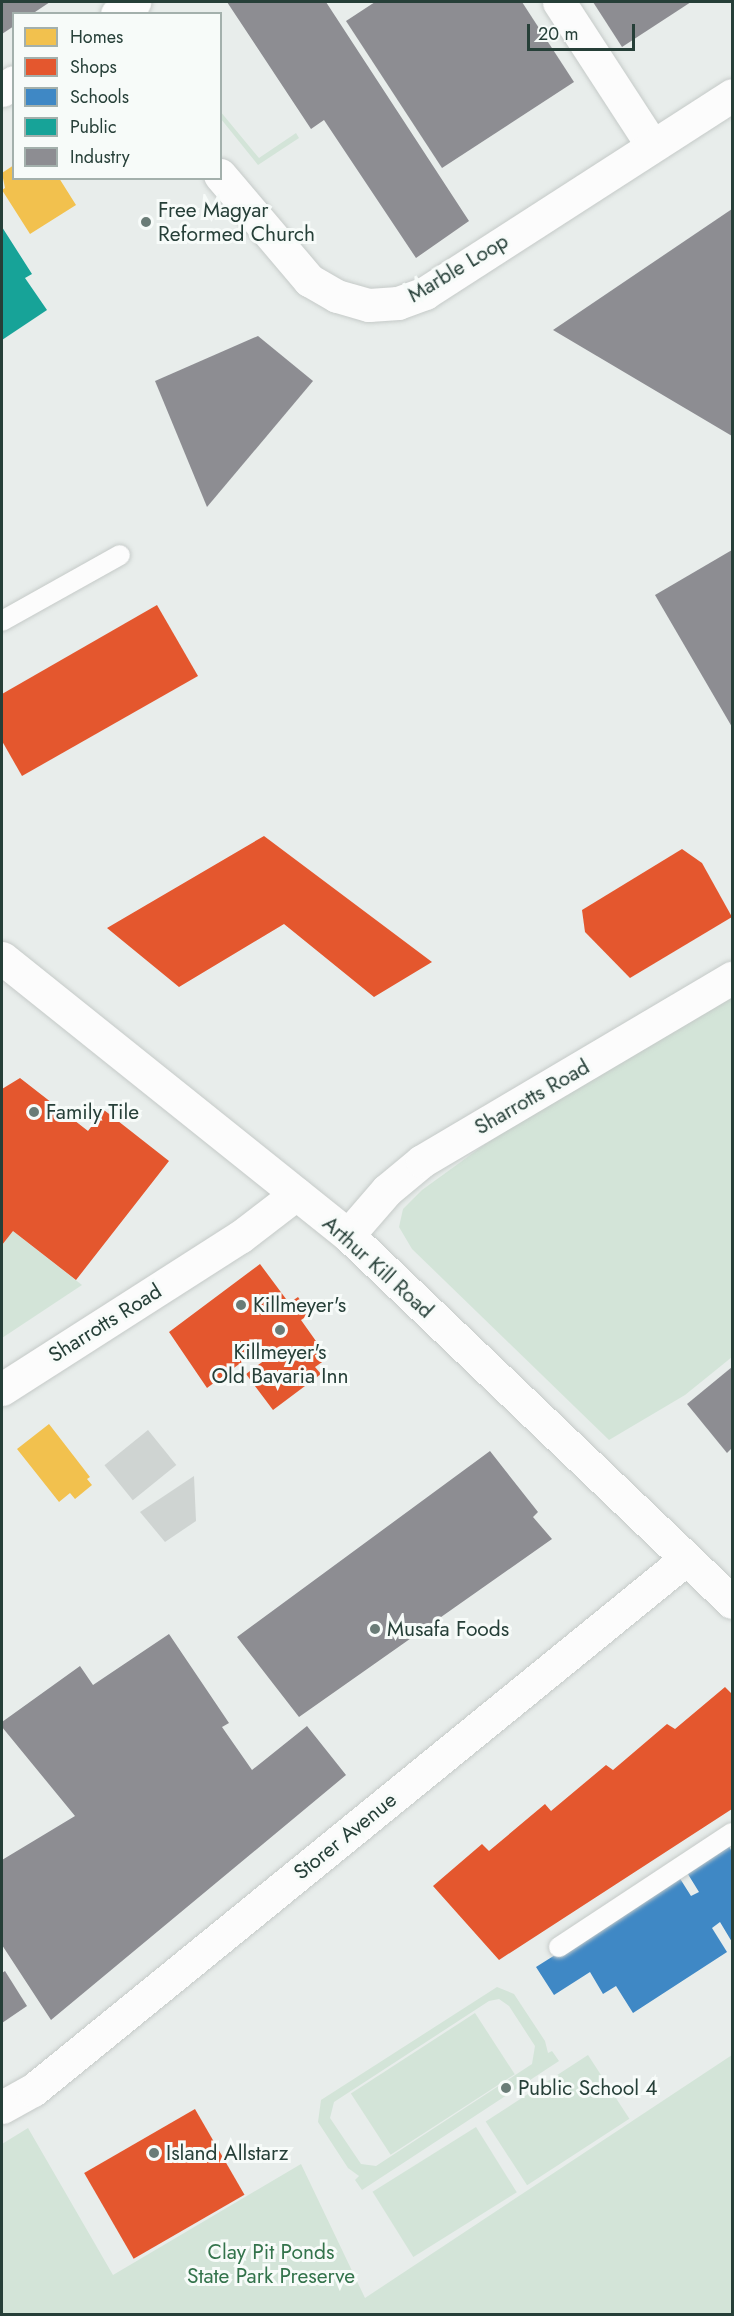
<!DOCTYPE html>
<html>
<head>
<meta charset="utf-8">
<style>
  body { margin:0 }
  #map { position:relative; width:734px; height:2316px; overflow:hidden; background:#e8edeb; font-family:Jost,sans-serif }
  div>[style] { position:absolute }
  .green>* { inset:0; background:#d3e4d8; transform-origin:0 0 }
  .homes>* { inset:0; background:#f2c14e }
  .shops>* { inset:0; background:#e4572e; transform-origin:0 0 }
  .schools>* { inset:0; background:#3f88c5 }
  .public>* { inset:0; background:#17a398 }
  .industry>* { inset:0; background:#8d8d92 }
  .building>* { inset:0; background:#cfd4d2; transform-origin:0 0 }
  .roads { filter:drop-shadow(0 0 2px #c5cac8) drop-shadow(0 0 2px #c5cac8) }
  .service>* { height:20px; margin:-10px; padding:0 10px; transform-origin:10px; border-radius:10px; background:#fcfcfc }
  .minor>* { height:33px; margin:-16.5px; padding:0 16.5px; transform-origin:16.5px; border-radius:16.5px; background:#fcfcfc }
  .tertiary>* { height:33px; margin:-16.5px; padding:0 16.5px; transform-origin:16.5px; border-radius:16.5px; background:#fcfcfc }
  .dots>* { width:16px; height:16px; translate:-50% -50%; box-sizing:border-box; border:3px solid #f7fbf9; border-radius:50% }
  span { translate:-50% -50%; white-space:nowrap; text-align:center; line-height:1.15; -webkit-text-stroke:6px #f7fbf9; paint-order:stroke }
  .poi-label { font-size:21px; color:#263f38 }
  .left { translate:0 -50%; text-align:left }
  .street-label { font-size:21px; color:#263f38 }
  .park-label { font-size:21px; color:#33734b }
  .frame { position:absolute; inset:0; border:3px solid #263f38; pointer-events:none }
  .legend { position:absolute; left:12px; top:12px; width:210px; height:168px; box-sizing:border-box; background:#f7fbf9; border:2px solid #a3b0ac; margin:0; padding:8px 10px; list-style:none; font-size:18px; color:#263f38 }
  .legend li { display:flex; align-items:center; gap:12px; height:30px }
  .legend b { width:30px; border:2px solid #a3b0ac }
  .scale { position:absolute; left:527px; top:24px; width:108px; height:27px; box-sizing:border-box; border:3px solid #263f38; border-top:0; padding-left:8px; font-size:18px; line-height:21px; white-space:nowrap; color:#263f38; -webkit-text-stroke:4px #f7fbf9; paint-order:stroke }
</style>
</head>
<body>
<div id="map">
  <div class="green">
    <i style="clip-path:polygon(220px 111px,259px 158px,296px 133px,299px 138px,258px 165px,221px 119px)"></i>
    <i style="clip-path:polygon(732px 995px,732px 1357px,685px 1395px,609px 1440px,412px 1249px,399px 1227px,403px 1209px,422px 1190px,502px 1132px)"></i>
    <i style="clip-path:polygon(13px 1231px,82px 1285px,2px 1338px,2px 1245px)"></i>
    <i style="clip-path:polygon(evenodd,497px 1987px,514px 1994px,545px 2041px,548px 2053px,552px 2051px,559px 2061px,362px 2190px,355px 2180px,359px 2176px,348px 2168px,318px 2122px,321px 2100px,497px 1987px,499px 1999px,509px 2006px,535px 2046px,532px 2064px,376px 2166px,361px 2164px,330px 2118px,334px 2102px,489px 2001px,499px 1999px)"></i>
    <i style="left:475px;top:2013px;width:73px;height:148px;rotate:57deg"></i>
    <i style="left:588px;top:2055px;width:76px;height:122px;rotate:57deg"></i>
    <i style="clip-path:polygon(732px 2055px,732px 2314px,2px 2314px,2px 2144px,28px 2128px,113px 2275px,301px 2164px,365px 2298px)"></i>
    <i style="left:476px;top:2127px;width:77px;height:122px;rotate:58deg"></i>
  </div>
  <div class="homes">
    <i style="clip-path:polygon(14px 165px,14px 178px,59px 178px,76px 205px,30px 234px,2px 190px,5px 188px,2px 173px)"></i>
    <i style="clip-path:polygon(49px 1424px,90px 1477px,87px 1479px,92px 1485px,75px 1499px,70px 1493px,59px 1502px,17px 1449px)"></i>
  </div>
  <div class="shops">
    <i style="clip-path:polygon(157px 605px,198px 676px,22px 776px,2px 741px,2px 694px)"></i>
    <i style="clip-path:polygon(264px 836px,432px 962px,374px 997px,284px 924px,179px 987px,107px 928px)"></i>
    <i style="clip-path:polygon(682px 849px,702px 863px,732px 917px,630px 978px,585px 932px,582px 910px)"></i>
    <i style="clip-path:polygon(20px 1078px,88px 1131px,104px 1110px,169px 1161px,76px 1280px,13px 1231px,2px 1245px,2px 1089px)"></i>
    <i style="clip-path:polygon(260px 1264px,289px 1303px,298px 1297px,310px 1314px,301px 1320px,328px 1358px,315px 1367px,321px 1374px,273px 1410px,246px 1374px,269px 1357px,262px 1347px,207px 1388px,169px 1332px)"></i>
    <i style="clip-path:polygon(725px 1687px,732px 1694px,732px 1809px,499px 1960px,433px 1886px,482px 1844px,489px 1851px,545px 1804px,551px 1811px,606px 1765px,613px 1770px,667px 1724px,675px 1729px)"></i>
    <i style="left:195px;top:2109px;width:99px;height:128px;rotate:60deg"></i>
  </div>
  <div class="schools">
    <i style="clip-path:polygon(728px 1844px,732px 1852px,732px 1942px,720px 1922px,712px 1928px,727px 1952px,633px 2013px,616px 1986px,603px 1994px,590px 1972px,554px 1995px,536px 1967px,679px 1877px,691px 1896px,699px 1892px,686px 1871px)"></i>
  </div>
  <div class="public">
    <i style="clip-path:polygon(2px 227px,32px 274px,25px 278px,47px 310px,2px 340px)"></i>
  </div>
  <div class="industry">
    <i style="clip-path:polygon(2px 2px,50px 2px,32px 14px,14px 14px,14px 26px,2px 34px)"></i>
    <i style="clip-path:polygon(227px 2px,326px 2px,469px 221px,416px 258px,324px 120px,311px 129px)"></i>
    <i style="clip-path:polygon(375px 2px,522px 2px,574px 82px,442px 168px,346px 21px)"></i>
    <i style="clip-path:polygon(593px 2px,691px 2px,622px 47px)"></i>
    <i style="clip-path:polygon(732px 209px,732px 436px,553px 330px)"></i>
    <i style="clip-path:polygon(258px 336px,313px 381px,207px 507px,155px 381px)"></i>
    <i style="clip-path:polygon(732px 550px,732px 727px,655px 595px)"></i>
    <i style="clip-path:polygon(732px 1367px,732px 1448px,727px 1453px,687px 1404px)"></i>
    <i style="clip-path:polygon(490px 1451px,538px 1512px,533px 1517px,552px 1539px,299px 1717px,237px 1637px)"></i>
    <i style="clip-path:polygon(169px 1634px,229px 1723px,222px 1727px,252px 1770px,307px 1726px,346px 1775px,51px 2020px,2px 1945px,2px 1860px,75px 1816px,2px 1727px,2px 1722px,80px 1666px,93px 1685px)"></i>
    <i style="clip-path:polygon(5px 1971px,27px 2006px,2px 2023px,2px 1973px)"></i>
  </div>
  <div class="building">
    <i style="left:148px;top:1430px;width:45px;height:56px;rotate:51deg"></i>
    <i style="clip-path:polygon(194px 1476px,196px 1521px,165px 1542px,140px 1512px)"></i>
  </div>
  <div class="roads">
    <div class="service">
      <i style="left:2px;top:621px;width:135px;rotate:-29.2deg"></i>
      <i style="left:559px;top:1947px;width:207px;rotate:-33.4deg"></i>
    </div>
    <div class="minor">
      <i style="left:559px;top:2px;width:171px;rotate:57deg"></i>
      <i style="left:117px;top:14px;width:21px;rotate:-35deg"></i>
      <i style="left:2px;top:90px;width:14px;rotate:-34deg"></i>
      <i style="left:220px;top:175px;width:138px;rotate:49.7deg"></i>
      <i style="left:309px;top:280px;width:32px;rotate:30deg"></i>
      <i style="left:337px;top:296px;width:33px;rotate:16deg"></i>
      <i style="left:369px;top:305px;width:29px;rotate:-4deg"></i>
      <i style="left:398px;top:303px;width:29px;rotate:-20deg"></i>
      <i style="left:425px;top:293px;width:365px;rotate:-32.8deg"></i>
      <i style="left:348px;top:1235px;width:60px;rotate:-49.1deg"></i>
      <i style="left:387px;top:1190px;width:45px;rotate:-39.6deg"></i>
      <i style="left:422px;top:1161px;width:360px;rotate:-30.6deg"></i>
      <i style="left:2px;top:1389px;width:282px;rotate:-32.6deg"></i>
      <i style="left:240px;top:1237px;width:71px;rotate:-37.5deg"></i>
      <i style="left:2px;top:2107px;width:35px;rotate:-29deg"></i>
      <i style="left:33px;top:2090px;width:842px;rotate:-39.12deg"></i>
    </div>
    <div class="tertiary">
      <i style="left:2px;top:958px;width:443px;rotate:38.7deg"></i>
      <i style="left:348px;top:1235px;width:531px;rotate:43.7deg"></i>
    </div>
  </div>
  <div class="dots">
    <i style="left:146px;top:222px;background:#6a7c77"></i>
    <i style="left:34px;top:1112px;background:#6a7c77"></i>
    <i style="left:241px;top:1305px;background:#6a7c77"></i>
    <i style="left:280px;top:1330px;background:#6a7c77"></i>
    <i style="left:375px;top:1629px;background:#6a7c77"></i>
    <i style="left:506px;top:2088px;background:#6a7c77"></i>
    <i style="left:154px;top:2153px;background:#6a7c77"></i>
  </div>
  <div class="poi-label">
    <span class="left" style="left:158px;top:222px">Free Magyar<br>Reformed Church</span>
    <span class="left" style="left:46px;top:1112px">Family Tile</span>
    <span class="left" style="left:253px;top:1305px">Killmeyer's</span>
    <span style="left:280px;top:1364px">Killmeyer's<br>Old Bavaria Inn</span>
    <span class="left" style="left:387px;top:1629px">Musafa Foods</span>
    <span class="left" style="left:518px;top:2088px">Public School 4</span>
    <span class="left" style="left:166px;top:2153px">Island Allstarz</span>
  </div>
  <div class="street-label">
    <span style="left:458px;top:268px;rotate:-31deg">Marble Loop</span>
    <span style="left:532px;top:1097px;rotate:-30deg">Sharrotts Road</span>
    <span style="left:378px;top:1267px;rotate:42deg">Arthur Kill Road</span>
    <span style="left:105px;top:1323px;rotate:-32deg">Sharrotts Road</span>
    <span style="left:345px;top:1836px;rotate:-39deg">Storer Avenue</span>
  </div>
  <div class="park-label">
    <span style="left:271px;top:2264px">Clay Pit Ponds<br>State Park Preserve</span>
  </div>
  <div class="frame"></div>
  <ul class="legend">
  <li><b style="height:16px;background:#f2c14e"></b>Homes</li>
  <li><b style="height:16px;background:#e4572e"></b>Shops</li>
  <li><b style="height:16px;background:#3f88c5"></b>Schools</li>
  <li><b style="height:16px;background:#17a398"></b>Public</li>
  <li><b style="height:16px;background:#8d8d92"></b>Industry</li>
  </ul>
  <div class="scale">20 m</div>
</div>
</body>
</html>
